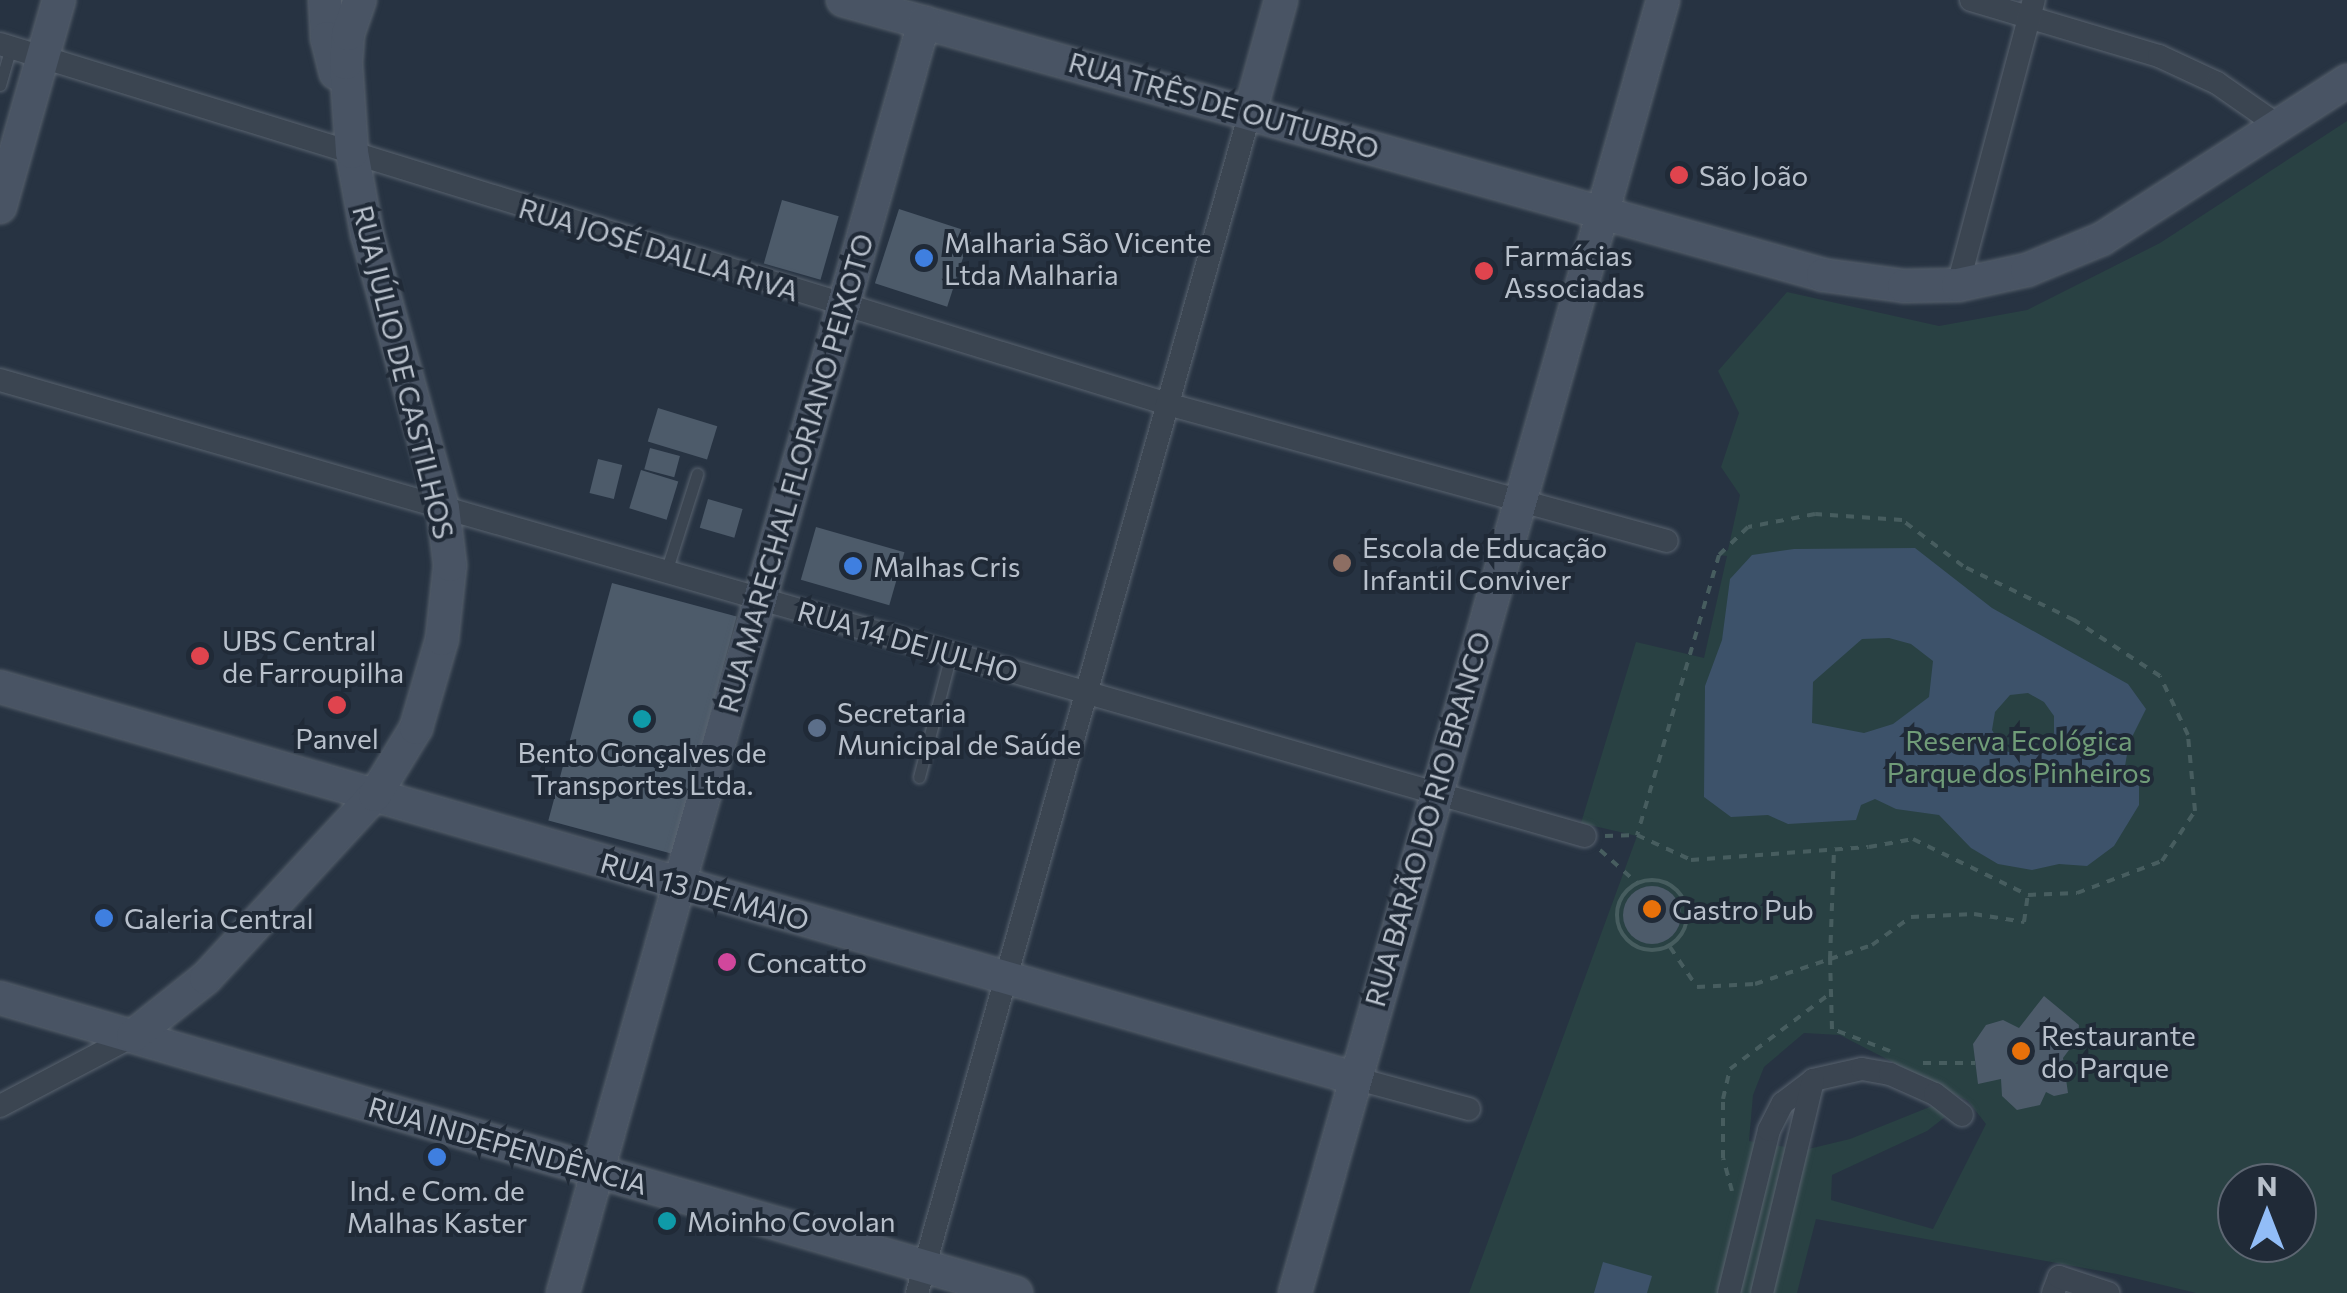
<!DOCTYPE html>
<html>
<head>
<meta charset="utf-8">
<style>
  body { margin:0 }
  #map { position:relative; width:2347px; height:1293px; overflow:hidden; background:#273342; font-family:Commissioner,sans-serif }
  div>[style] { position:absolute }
  .green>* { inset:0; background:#294143 }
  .water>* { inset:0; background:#3d526a }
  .building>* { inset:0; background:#4d5b6a; transform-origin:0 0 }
  .round { border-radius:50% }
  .path>* { height:4px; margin-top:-2px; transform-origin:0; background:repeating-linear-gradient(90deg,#475d5f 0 8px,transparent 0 16px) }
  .path>.ring { margin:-2px; padding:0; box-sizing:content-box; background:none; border:4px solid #475d5f; border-radius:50% }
  .roads { filter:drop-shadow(0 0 2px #59636f) drop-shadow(0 0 2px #59636f) }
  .lane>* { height:11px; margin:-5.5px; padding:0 5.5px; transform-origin:5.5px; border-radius:5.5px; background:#3b4551 }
  .street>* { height:22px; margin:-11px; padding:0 11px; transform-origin:11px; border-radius:11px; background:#3b4551 }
  .secondary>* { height:32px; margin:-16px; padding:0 16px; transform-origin:16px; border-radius:16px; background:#495464 }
  .dots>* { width:28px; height:28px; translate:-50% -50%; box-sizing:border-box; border:5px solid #202a37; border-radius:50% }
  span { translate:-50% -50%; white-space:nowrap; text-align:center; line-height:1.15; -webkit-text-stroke:8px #202a37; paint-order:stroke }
  .street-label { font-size:28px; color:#b8c0cb }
  .poi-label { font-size:28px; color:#b8c0cb }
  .left { translate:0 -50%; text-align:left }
  .park-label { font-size:28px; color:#709c78 }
  .north { position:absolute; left:2217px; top:1163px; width:100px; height:100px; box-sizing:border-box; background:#202a37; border:2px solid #5d6672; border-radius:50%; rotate:0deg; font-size:28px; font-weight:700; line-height:40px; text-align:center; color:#b8c0cb }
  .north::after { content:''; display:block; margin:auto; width:35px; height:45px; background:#92bdf7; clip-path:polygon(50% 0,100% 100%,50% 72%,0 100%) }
</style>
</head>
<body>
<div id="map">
  <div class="green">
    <i style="clip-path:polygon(evenodd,2347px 121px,2347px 1293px,2196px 1293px,2117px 1274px,1816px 1219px,1797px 1293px,1469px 1293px,1637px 836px,1581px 823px,1636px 642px,1704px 658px,1727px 556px,1719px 555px,1728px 550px,1740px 495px,1721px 467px,1739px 413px,1718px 371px,1787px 292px,1939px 326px,2027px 310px,2160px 243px,2347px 121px,1804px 1033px,1840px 1035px,1968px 1101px,1986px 1124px,1933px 1229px,1831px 1200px,1832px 1175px,1927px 1131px,1945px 1117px,1937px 1104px,1850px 1139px,1804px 1150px,1749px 1141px,1753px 1095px,1764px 1067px,1804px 1033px,2347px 121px,2237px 1183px,2297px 1183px,2297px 1243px,2237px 1243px,2237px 1183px)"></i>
  </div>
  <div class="water">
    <i style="clip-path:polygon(evenodd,1915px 548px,1992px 608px,2128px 684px,2146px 709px,2129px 743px,2125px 766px,2139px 785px,2139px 805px,2114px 846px,2087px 866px,2059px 864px,2032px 870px,1998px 864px,1971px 848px,1939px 815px,1896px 809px,1875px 799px,1861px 805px,1856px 820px,1788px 824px,1768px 815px,1731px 817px,1704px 797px,1705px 686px,1722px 640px,1730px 579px,1752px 555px,1794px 549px,1915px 548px,1889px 638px,1911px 644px,1933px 661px,1929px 697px,1893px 724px,1864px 733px,1812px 723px,1813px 682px,1862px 639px,1889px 638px,1915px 548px,2028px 693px,2044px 702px,2054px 716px,2054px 733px,2045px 747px,2025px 756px,2005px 751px,1992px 730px,1995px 712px,2010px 695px,2028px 693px)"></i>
    <i style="clip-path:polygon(1603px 1262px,1652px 1276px,1647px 1293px,1594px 1293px)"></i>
  </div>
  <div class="building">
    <i style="left:782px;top:200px;width:59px;height:66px;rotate:16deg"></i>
    <i style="left:899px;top:209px;width:76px;height:78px;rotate:18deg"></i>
    <i style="left:658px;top:408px;width:62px;height:35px;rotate:17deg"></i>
    <i style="left:650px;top:448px;width:31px;height:22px;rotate:15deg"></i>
    <i style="left:598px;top:459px;width:25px;height:35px;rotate:14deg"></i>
    <i style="left:641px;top:470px;width:39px;height:40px;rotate:17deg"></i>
    <i style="left:708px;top:499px;width:36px;height:30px;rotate:16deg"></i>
    <i style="left:816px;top:527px;width:92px;height:55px;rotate:16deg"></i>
    <i style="left:612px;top:583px;width:129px;height:246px;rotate:15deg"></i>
    <i class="round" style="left:1623px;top:886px;width:58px;height:58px"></i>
    <i style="clip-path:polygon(2044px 996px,2079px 1025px,2078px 1038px,2063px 1058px,2068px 1093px,2054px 1096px,2046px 1092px,2040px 1105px,2017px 1110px,2002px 1096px,2001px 1079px,1978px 1084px,1973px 1044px,1986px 1025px,2003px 1020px,2019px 1028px)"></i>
  </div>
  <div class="path">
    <i style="left:1605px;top:836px;width:32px;rotate:-2deg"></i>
    <i style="left:1637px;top:835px;width:60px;rotate:24.8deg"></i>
    <i style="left:1691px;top:860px;width:178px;rotate:-4.2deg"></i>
    <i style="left:1869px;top:847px;width:45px;rotate:-10.3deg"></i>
    <i style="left:1913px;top:839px;width:128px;rotate:26deg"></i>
    <i style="left:2028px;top:895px;width:49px;rotate:-2.3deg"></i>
    <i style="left:2077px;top:893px;width:91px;rotate:-20.6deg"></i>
    <i style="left:2162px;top:861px;width:60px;rotate:-56.6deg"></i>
    <i style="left:2195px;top:811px;width:76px;rotate:-95.3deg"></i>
    <i style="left:2188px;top:735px;width:65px;rotate:-115.4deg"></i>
    <i style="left:2160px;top:676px;width:103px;rotate:-146.9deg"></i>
    <i style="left:2074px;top:620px;width:123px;rotate:-154.1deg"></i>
    <i style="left:1963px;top:566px;width:76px;rotate:-143deg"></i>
    <i style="left:1902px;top:520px;width:87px;rotate:-176.1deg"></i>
    <i style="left:1815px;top:514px;width:68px;rotate:169deg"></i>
    <i style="left:1748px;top:527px;width:40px;rotate:136deg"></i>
    <i style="left:1719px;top:555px;width:292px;rotate:106.3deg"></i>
    <i style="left:1600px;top:850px;width:50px;rotate:41.7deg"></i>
    <i class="ring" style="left:1617px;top:880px;width:66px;height:66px"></i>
    <i style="left:1670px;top:947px;width:48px;rotate:56deg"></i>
    <i style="left:1697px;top:987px;width:58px;rotate:-3deg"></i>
    <i style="left:1755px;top:984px;width:79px;rotate:-18.4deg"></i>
    <i style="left:1830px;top:959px;width:110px;rotate:-87.9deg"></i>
    <i style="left:1890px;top:1051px;width:62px;rotate:-159.2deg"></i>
    <i style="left:1832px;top:1029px;width:70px;rotate:-91.6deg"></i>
    <i style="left:1830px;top:959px;width:44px;rotate:-18.4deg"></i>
    <i style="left:1872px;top:945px;width:48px;rotate:-35.7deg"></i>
    <i style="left:1911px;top:917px;width:63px;rotate:-2.7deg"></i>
    <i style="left:1974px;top:914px;width:51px;rotate:9.1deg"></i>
    <i style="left:2024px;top:922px;width:27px;rotate:-82deg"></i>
    <i style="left:1923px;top:1063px;width:52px"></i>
    <i style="left:1732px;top:1191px;width:34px;rotate:-105deg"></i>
    <i style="left:1723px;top:1158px;width:59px;rotate:-90deg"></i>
    <i style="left:1723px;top:1099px;width:31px;rotate:-77deg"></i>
    <i style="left:1730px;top:1069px;width:126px;rotate:-37deg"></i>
  </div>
  <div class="roads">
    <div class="lane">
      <i style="left:0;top:85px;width:40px;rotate:-74deg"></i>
      <i style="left:666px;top:572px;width:103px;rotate:-72.4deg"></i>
      <i style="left:919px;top:777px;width:127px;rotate:-75.4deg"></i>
    </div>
    <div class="street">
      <i style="left:1971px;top:0;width:196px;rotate:16.6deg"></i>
      <i style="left:2159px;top:56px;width:64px;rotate:25deg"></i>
      <i style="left:2217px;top:83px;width:72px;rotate:34.8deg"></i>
      <i style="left:0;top:44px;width:1221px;rotate:17.14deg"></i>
      <i style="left:1167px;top:404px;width:518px;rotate:15.32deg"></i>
      <i style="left:1958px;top:285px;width:295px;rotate:-75.1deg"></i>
      <i style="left:0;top:380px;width:1649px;rotate:16.05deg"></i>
      <i style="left:1354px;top:1078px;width:119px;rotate:15.1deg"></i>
      <i style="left:0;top:1106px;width:150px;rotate:-27.8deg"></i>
      <i style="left:917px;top:1293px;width:1227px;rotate:-74.25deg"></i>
      <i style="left:1729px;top:1293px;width:168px;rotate:-76.2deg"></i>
      <i style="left:1769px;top:1130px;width:30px;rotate:-63deg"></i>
      <i style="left:1783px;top:1103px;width:38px;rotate:-37deg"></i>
      <i style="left:1813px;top:1080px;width:50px;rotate:-12.7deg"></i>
      <i style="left:1862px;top:1069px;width:28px;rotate:10deg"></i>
      <i style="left:1890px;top:1074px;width:49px;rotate:24deg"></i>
      <i style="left:1935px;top:1094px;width:34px;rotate:38deg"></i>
      <i style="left:1762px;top:1293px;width:219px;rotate:-76.5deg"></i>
      <i style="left:2053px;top:1293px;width:17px;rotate:-69deg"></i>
      <i style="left:2059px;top:1277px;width:52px;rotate:18.1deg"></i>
    </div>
    <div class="secondary">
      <i style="left:325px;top:0;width:38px;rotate:87deg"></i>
      <i style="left:327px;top:38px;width:36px;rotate:76deg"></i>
      <i style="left:843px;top:0;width:1018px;rotate:15.67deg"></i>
      <i style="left:1823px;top:275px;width:82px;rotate:7.7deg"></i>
      <i style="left:1904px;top:286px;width:54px;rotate:-1.1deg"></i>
      <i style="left:1958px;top:285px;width:71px;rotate:-12.3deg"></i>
      <i style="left:2027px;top:270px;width:81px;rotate:-22.5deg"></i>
      <i style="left:2102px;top:239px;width:292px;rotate:-32.8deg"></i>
      <i style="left:1250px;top:112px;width:116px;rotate:-74.5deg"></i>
      <i style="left:0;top:207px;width:215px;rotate:-74.1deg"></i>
      <i style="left:0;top:687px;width:1409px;rotate:16.11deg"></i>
      <i style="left:0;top:998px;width:1058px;rotate:16.19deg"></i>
      <i style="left:133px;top:1036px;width:93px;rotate:-38.5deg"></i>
      <i style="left:206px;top:978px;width:249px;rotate:-47.3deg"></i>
      <i style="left:375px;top:795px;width:79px;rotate:-58.5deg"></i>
      <i style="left:416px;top:728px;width:93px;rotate:-73.7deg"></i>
      <i style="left:442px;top:639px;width:74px;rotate:-83.8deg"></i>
      <i style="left:450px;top:565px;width:57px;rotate:-97deg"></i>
      <i style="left:443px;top:508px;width:284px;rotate:-105.5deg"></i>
      <i style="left:367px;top:234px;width:83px;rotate:-100.4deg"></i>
      <i style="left:352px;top:152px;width:89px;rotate:-93.9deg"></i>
      <i style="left:346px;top:63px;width:29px;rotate:-86deg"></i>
      <i style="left:348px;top:34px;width:36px;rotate:-71deg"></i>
      <i style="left:563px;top:1293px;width:1321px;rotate:-74.14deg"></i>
      <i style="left:1295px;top:1293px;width:1344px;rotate:-74.11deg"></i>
    </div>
  </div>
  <div class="dots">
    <i style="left:1679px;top:175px;background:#e0444e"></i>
    <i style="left:924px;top:258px;background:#3f7fe0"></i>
    <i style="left:1484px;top:271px;background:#e0444e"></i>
    <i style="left:1342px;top:563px;background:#8d6e63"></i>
    <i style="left:853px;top:566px;background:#3f7fe0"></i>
    <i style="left:200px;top:656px;background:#e0444e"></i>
    <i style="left:337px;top:705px;background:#e0444e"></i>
    <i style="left:642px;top:719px;background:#0f9aa8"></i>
    <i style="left:817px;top:728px;background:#5c6f8a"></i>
    <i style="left:1652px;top:909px;background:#e8710a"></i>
    <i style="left:104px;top:918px;background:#3f7fe0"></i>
    <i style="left:727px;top:962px;background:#d1479c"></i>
    <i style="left:2021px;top:1051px;background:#e8710a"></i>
    <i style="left:437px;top:1157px;background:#3f7fe0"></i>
    <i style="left:667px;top:1221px;background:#0f9aa8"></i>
  </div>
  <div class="street-label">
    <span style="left:1224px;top:105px;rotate:16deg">RUA TRÊS DE OUTUBRO</span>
    <span style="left:659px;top:249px;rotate:17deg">RUA JOSÉ DALLA RIVA</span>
    <span style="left:404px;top:372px;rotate:76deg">RUA JÚLIO DE CASTILHOS</span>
    <span style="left:795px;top:473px;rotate:-74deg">RUA MARECHAL FLORIANO PEIXOTO</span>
    <span style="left:908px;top:641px;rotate:16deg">RUA 14 DE JULHO</span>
    <span style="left:1427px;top:819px;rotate:-74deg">RUA BARÃO DO RIO BRANCO</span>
    <span style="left:705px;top:891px;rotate:16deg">RUA 13 DE MAIO</span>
    <span style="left:508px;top:1145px;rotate:16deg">RUA INDEPENDÊNCIA</span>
  </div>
  <div class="poi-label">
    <span class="left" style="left:1699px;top:175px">São João</span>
    <span class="left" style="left:944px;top:258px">Malharia São Vicente<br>Ltda Malharia</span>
    <span class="left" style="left:1504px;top:271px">Farmácias<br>Associadas</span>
    <span class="left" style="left:1362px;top:563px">Escola de Educação<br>Infantil Conviver</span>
    <span class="left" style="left:873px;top:566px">Malhas Cris</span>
    <span class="left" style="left:222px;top:656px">UBS Central<br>de Farroupilha</span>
    <span class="left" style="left:837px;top:728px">Secretaria<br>Municipal de Saúde</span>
    <span style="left:337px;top:738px">Panvel</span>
    <span style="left:642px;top:768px">Bento Gonçalves de<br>Transportes Ltda.</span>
    <span class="left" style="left:1672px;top:909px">Gastro Pub</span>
    <span class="left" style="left:124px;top:918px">Galeria Central</span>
    <span class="left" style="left:747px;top:962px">Concatto</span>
    <span class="left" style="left:2041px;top:1051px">Restaurante<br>do Parque</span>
    <span style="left:437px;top:1206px">Ind. e Com. de<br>Malhas Kaster</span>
    <span class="left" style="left:687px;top:1221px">Moinho Covolan</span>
  </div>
  <div class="park-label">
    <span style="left:2019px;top:756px">Reserva Ecológica<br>Parque dos Pinheiros</span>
  </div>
  <div class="north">N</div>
</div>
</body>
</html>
